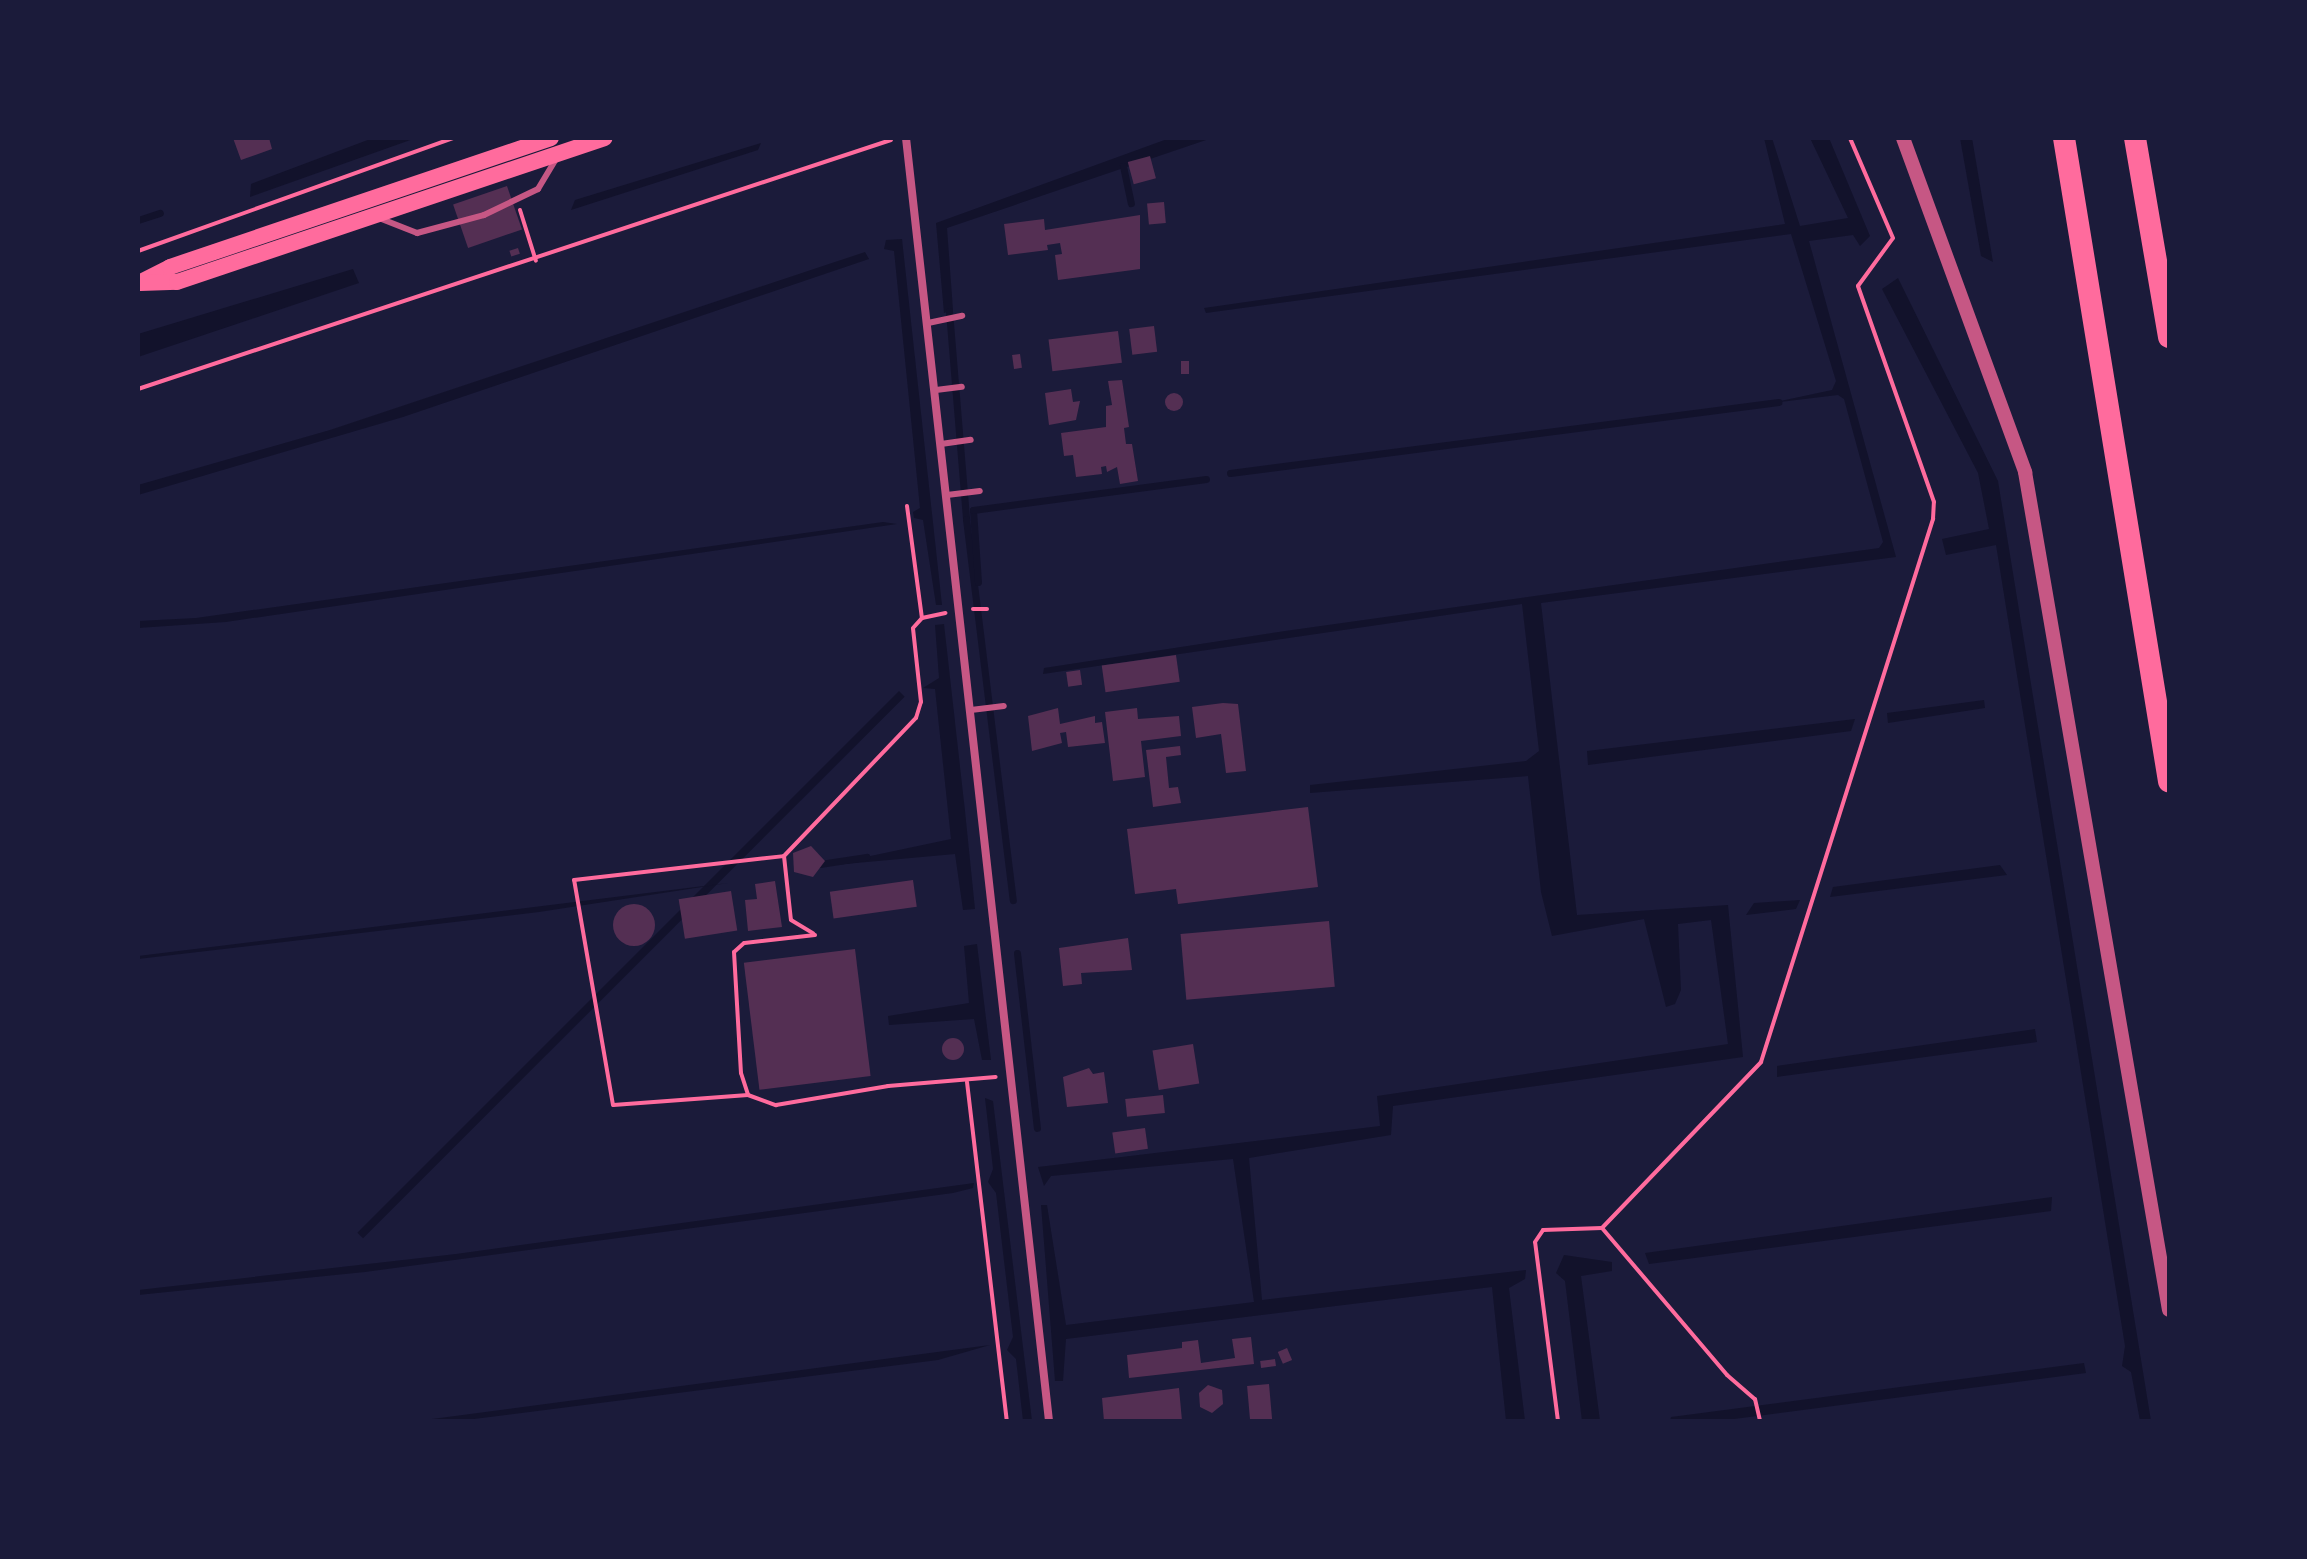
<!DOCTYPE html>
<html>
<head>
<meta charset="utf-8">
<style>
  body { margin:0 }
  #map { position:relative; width:2307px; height:1559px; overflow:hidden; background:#1b1b3a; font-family:Mulish,sans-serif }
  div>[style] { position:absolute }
  .water>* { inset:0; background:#12122b; transform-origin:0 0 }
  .stream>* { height:7px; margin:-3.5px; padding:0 3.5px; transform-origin:3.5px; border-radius:3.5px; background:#12122b }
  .building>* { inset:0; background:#542f53; transform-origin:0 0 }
  .round { border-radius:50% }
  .path>* { height:4px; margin:-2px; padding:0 2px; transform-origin:2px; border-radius:2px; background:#ff6b9d }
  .service>* { height:6px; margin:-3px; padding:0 3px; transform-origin:3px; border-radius:3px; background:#c65784 }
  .minor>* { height:8px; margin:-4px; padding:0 4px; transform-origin:4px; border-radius:4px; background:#c65784 }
  .tertiary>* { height:14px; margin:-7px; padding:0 7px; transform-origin:7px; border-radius:7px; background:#c65784 }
  .secondary>* { height:16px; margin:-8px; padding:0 8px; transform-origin:8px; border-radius:8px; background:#ff6b9d }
  .motorway>* { height:22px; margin:-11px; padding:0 11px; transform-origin:11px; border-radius:11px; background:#ff6b9d }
  span { translate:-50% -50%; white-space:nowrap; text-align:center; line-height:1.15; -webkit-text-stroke:6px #1b1b3a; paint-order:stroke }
  .frame { position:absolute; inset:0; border:140px solid #1b1b3a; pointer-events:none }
</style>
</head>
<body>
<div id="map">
  <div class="water">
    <i style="clip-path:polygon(373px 138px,416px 138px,250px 197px,251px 184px)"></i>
    <i style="clip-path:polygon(1170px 138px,1212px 138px,947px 228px,953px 310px,944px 313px,936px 223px)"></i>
    <i style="clip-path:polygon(1764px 138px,1772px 138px,1800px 226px,1848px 218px,1810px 138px,1829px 138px,1870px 236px,1860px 246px,1853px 235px,1809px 241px,1896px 557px,1541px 603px,1577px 915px,1728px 905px,1743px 1057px,1393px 1106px,1391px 1135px,1249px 1158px,1262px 1300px,1526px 1270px,1525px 1279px,1509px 1288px,1525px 1421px,1506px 1421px,1492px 1287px,1066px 1339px,1063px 1381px,1055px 1381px,1041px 1205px,1047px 1205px,1066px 1325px,1254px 1302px,1233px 1159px,1051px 1176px,1044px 1186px,1038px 1167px,1380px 1126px,1377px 1096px,1728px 1044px,1711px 920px,1678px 924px,1681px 990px,1675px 1004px,1666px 1007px,1644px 919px,1552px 936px,1541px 892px,1528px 776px,1310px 793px,1310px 785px,1526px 761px,1539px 751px,1522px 604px,1043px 674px,1044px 668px,1285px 631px,1879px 548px,1883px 542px,1844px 399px,1838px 395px,1771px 403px,1832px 390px,1836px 381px,1791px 234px,1206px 313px,1204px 308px,1785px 224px)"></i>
    <i style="clip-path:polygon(1960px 138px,1972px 138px,1993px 262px,1981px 256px)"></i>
    <i style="clip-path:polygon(761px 143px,758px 150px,571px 210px,575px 200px)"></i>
    <i style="clip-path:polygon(902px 239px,942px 605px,936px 605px,923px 520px,914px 518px,913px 512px,920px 508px,894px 251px,884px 249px,886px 240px)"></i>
    <i style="clip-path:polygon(865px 252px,869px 259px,403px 417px,138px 495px,138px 485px,330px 430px)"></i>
    <i style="clip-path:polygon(353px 269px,359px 283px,138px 357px,138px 334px)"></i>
    <i style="clip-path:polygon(1898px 278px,1998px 481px,2151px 1421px,2140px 1421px,2131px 1372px,2122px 1366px,2125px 1346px,1996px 545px,1946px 555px,1942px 539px,1989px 529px,1978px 473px,1882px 289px)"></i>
    <i style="clip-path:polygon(883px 522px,897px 524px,226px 622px,138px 628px,138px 621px,196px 618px)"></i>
    <i style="clip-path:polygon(944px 624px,965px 811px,975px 909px,963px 910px,955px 854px,823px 866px,951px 839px,935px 689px,923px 688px,939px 678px,935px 625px)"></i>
    <i style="left:899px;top:691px;width:8px;height:766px;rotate:45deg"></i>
    <i style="clip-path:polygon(1984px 700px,1985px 708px,1888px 723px,1887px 713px)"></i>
    <i style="clip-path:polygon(1855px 719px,1851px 731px,1588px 765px,1587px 751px)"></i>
    <i style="clip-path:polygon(2000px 865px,2007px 875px,1830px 897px,1833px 887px)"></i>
    <i style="clip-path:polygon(728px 883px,539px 912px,138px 959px,138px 956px)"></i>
    <i style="clip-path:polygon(1800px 900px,1796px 909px,1746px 915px,1754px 903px)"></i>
    <i style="clip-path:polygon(977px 944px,991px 1060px,982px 1060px,974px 1019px,889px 1025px,888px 1016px,969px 1003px,964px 946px)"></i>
    <i style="clip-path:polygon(2035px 1029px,2037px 1042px,1777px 1077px,1777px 1066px)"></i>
    <i style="clip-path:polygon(985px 1098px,993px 1101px,1032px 1421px,1023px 1421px,1016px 1359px,1007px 1350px,1013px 1337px,996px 1193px,988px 1182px,993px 1169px)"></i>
    <i style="clip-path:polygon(974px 1183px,973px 1188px,953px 1193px,365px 1272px,138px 1295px,138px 1290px,456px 1254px)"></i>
    <i style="clip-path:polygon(2052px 1197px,2051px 1211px,1649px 1264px,1645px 1253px)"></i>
    <i style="clip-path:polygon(1564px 1255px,1612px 1262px,1612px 1271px,1581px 1276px,1600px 1421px,1582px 1421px,1565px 1281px,1556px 1273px)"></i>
    <i style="clip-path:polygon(990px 1345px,938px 1360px,458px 1421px,417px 1421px)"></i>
    <i style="clip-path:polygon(2084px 1363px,2086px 1373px,1719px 1421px,1670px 1421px,1671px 1417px)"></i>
  </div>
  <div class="stream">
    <i style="left:1123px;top:166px;width:38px;rotate:78deg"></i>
    <i style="left:138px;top:220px;width:23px;rotate:-18deg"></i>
    <i style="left:949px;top:311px;width:209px;rotate:85.3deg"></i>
    <i style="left:966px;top:519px;width:384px;rotate:83deg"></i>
    <i style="left:1230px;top:473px;width:553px;rotate:-7.38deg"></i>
    <i style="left:978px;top:582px;width:72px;rotate:-94deg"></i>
    <i style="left:973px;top:510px;width:235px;rotate:-7.6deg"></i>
    <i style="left:820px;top:864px;width:47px;rotate:-8.7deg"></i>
    <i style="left:1017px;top:953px;width:176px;rotate:83.5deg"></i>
  </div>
  <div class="building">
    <i style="clip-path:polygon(233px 138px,269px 138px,272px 149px,241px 160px)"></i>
    <i style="left:1150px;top:156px;width:23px;height:23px;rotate:75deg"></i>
    <i style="left:507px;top:186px;width:46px;height:57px;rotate:71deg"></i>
    <i style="left:1164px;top:202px;width:21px;height:17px;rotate:85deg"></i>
    <i style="clip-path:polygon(1140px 215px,1140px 269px,1058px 280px,1055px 255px,1062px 254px,1060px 243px,1047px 245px,1048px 250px,1008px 255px,1004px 224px,1044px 219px,1045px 230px)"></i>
    <i style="left:518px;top:248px;width:6px;height:9px;rotate:72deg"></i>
    <i style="left:1154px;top:326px;width:26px;height:25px;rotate:83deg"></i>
    <i style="left:1118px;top:331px;width:32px;height:70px;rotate:83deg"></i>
    <i style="left:1020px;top:354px;width:14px;height:8px;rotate:82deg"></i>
    <i style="left:1181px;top:361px;width:8px;height:13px"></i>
    <i style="clip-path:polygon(1122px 380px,1129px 427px,1124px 428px,1126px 444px,1132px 444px,1138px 481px,1120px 484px,1117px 467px,1107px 472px,1106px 466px,1101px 467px,1102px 474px,1076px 477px,1073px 455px,1064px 456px,1061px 433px,1106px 427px,1106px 406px,1112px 405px,1108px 381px)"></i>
    <i style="clip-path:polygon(1071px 389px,1073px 402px,1080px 401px,1076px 420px,1049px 425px,1045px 393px)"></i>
    <i class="round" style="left:1165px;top:393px;width:18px;height:18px"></i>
    <i style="left:1176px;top:655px;width:27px;height:75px;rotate:82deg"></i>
    <i style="left:1080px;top:670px;width:15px;height:14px;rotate:82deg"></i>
    <i style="clip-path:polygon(1223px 703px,1238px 704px,1246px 771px,1226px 773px,1221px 734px,1196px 738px,1192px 707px)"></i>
    <i style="clip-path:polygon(1058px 708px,1060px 724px,1095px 716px,1095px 723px,1102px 722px,1105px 743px,1068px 747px,1066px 732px,1060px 733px,1062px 743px,1032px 751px,1028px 716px)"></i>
    <i style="clip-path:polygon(1137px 708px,1138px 719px,1179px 716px,1181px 736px,1141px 741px,1145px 777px,1113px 781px,1105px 712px)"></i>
    <i style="clip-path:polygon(1180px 746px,1181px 755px,1166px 757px,1169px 788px,1178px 787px,1181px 803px,1153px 807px,1146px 750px)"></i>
    <i style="clip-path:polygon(1308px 807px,1318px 887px,1178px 904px,1176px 889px,1135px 894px,1127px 829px)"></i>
    <i style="clip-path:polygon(811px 846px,825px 861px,813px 877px,794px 872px,793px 853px)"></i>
    <i style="left:913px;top:880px;width:27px;height:84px;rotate:82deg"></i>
    <i style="clip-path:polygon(775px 881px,782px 927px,748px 931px,745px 900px,757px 899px,755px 884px)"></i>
    <i style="left:731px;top:891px;width:40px;height:53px;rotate:81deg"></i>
    <i class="round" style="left:613px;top:904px;width:42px;height:42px"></i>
    <i style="left:1329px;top:921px;width:66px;height:149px;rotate:85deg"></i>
    <i style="clip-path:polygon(1128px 938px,1132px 970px,1081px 973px,1082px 984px,1063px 986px,1059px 948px)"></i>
    <i style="left:855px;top:949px;width:128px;height:112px;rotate:83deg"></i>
    <i class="round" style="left:942px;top:1038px;width:22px;height:22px"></i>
    <i style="left:1193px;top:1044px;width:40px;height:41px;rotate:81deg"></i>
    <i style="clip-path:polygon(1089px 1068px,1093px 1074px,1104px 1072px,1108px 1103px,1067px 1107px,1063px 1077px)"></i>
    <i style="left:1163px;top:1095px;width:18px;height:38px;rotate:84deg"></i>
    <i style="left:1145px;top:1128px;width:21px;height:33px;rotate:82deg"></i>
    <i style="clip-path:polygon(1251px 1337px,1254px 1364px,1129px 1378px,1127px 1355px,1182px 1348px,1182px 1342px,1198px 1340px,1201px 1363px,1235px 1358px,1232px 1339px)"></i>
    <i style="left:1287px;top:1348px;width:13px;height:10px;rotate:67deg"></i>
    <i style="left:1275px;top:1359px;width:7px;height:15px;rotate:82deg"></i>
    <i style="left:1269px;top:1384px;width:37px;height:22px;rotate:85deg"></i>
    <i style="clip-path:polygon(1208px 1385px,1222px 1390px,1223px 1404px,1212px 1413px,1200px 1407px,1199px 1393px)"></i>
    <i style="clip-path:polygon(1179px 1388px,1182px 1421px,1104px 1421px,1102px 1398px)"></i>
  </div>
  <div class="path">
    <i style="left:520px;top:210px;width:53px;rotate:72.6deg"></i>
    <i style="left:138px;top:251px;width:336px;rotate:-19.7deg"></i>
    <i style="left:138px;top:389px;width:793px;rotate:-18.3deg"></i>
    <i style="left:907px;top:506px;width:113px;rotate:82.4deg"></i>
    <i style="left:922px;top:618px;width:24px;rotate:-12deg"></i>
    <i style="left:973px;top:609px;width:14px"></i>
    <i style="left:784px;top:856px;width:64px;rotate:83.8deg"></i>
    <i style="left:791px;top:920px;width:26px;rotate:31deg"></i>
    <i style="left:815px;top:935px;width:71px;rotate:173.6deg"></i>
    <i style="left:744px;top:943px;width:13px;rotate:138deg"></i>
    <i style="left:734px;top:952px;width:121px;rotate:86.7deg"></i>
    <i style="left:741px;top:1073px;width:23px;rotate:72deg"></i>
    <i style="left:748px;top:1095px;width:30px;rotate:20deg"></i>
    <i style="left:776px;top:1105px;width:114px;rotate:-9.6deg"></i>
    <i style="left:888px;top:1086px;width:108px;rotate:-4.8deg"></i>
    <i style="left:967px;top:1082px;width:341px;rotate:83.3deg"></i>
    <i style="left:748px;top:1095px;width:135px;rotate:175.8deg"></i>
    <i style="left:613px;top:1105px;width:228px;rotate:-99.8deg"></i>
    <i style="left:574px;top:880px;width:211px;rotate:-6.5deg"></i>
    <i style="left:784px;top:856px;width:191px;rotate:-46.3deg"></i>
    <i style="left:916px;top:718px;width:17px;rotate:-73deg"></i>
    <i style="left:921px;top:702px;width:74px;rotate:-96.2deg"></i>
    <i style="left:913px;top:628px;width:13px;rotate:-48deg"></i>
    <i style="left:1602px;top:1228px;width:193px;rotate:49.6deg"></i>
    <i style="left:1727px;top:1375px;width:37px;rotate:41deg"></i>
    <i style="left:1755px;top:1399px;width:23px;rotate:77deg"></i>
    <i style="left:1558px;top:1421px;width:180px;rotate:-97.3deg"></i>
    <i style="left:1535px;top:1242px;width:14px;rotate:-56deg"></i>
    <i style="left:1543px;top:1230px;width:59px;rotate:-1.9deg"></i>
    <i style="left:1602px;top:1228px;width:230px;rotate:-46.2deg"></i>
    <i style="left:1761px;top:1062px;width:570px;rotate:-72.42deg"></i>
    <i style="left:1933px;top:519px;width:17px;rotate:-87deg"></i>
    <i style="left:1934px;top:502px;width:229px;rotate:-109.4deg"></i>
    <i style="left:1858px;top:286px;width:59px;rotate:-53.9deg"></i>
    <i style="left:1893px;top:238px;width:109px;rotate:-113.3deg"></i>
  </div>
  <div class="service">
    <i style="left:379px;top:218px;width:41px;rotate:21.5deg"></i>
    <i style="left:417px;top:233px;width:69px;rotate:-15deg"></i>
    <i style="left:484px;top:215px;width:60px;rotate:-25.7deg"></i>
    <i style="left:538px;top:189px;width:39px;rotate:-59deg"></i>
    <i style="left:928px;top:323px;width:35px;rotate:-12deg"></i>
    <i style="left:936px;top:390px;width:26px;rotate:-7deg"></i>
    <i style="left:941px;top:444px;width:30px;rotate:-8deg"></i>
    <i style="left:947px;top:495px;width:33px;rotate:-7deg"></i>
    <i style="left:971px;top:710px;width:33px;rotate:-7deg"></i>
  </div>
  <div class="minor">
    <i style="left:906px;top:138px;width:1291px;rotate:83.64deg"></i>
  </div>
  <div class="tertiary">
    <i style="left:1903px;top:138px;width:356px;rotate:69.9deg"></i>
    <i style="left:2025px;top:472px;width:850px;rotate:80.25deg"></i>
  </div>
  <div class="secondary">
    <i style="left:143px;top:281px;width:30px;rotate:-27deg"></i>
    <i style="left:170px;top:267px;width:402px;rotate:-18.7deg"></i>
    <i style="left:140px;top:283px;width:37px;rotate:-2deg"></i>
    <i style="left:177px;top:282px;width:451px;rotate:-18.6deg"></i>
  </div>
  <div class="motorway">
    <i style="left:2064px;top:138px;width:652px;rotate:80.73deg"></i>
    <i style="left:2135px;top:138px;width:202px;rotate:80.3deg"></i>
  </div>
  <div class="frame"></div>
</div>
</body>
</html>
